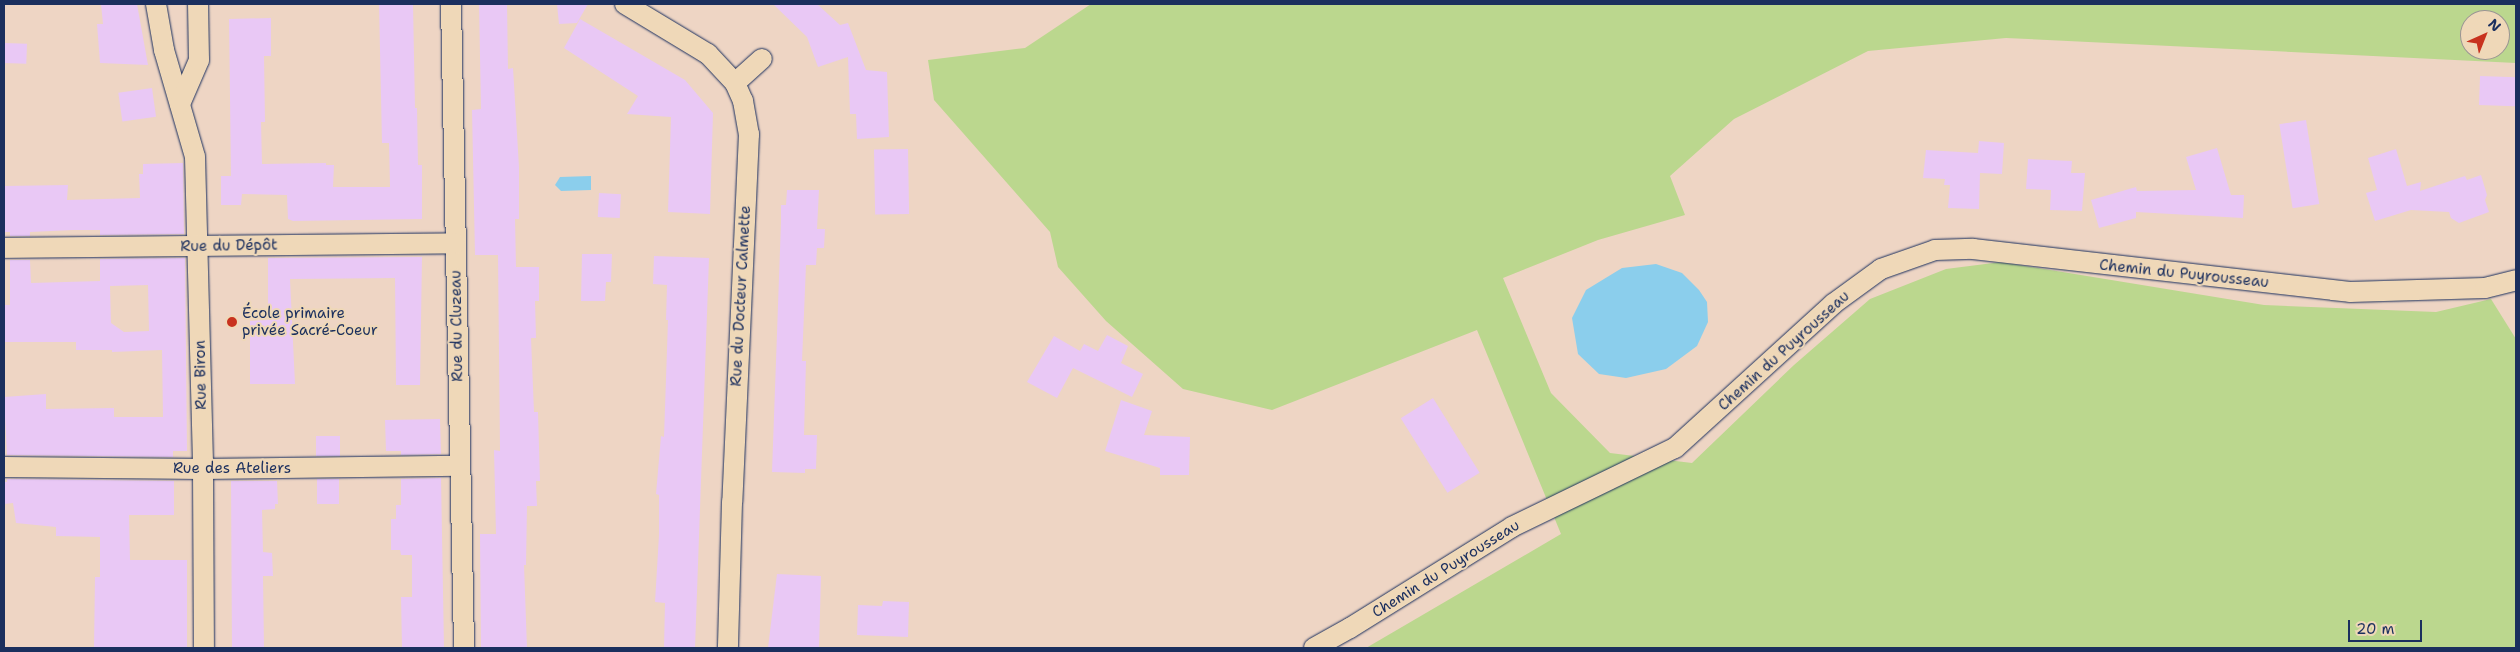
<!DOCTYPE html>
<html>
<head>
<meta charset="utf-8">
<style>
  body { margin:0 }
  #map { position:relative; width:2520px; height:652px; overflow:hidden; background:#eed5c4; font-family:"Shantell Sans",sans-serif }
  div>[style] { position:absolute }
  .green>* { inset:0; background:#bbd78e }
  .water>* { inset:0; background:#8bceec }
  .building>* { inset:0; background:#e9c8f5; transform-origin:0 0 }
  .roads { filter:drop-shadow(0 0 1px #1b2f5e) drop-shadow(0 0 1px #1b2f5e) }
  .minor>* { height:20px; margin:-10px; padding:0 10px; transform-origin:10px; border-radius:10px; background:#efd8b8 }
  .dots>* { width:14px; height:14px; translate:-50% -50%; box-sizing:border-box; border:2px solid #efd8b8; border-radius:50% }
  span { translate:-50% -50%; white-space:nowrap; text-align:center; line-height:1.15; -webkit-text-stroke:4px #efd8b8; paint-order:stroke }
  .street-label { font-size:15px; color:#1b2f5e }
  .poi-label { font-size:15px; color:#1b2f5e }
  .left { translate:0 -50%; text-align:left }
  .frame { position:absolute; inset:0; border:5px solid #1b2f5e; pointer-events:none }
  .north { position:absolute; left:2460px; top:10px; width:50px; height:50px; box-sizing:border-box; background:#efd8b8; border:1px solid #9a9494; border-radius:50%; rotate:44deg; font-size:14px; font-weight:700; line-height:20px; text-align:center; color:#1b2f5e }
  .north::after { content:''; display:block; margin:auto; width:18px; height:22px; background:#c8321e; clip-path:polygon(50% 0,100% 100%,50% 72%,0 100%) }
  .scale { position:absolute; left:2348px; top:620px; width:74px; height:22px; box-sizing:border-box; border:2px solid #1b2f5e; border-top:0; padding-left:6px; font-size:15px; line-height:18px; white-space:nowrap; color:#1b2f5e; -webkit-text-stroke:4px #efd8b8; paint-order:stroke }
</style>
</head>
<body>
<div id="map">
  <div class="green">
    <i style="clip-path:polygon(evenodd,1091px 4px,2516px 4px,2516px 63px,2006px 38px,1868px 51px,1734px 119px,1670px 176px,1685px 215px,1598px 240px,1503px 278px,1551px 393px,1610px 453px,1692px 463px,1794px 365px,1870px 299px,1946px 269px,2001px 262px,2264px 305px,2436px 312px,2491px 299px,2516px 339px,2516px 648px,1366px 648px,1561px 534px,1477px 330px,1272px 410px,1183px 389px,1106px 321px,1058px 267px,1050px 232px,934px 100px,928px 60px,1025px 48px,1091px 4px,2470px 20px,2500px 20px,2500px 50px,2470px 50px,2470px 20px)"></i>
  </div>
  <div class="water">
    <i style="clip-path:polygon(591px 176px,591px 190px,561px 191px,555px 185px,560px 177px)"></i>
    <i style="clip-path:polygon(1656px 264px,1682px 273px,1699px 290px,1707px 302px,1708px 322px,1697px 346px,1666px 369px,1626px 378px,1599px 374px,1578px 354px,1572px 318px,1586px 290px,1622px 268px)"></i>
  </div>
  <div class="building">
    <i style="clip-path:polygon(101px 4px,137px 4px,148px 65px,100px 63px,97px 24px,103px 24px)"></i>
    <i style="clip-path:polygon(379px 4px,413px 4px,415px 108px,417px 108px,418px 165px,422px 165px,422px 219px,293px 221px,288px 219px,287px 195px,242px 194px,241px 205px,221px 205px,221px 176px,231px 176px,229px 19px,271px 18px,271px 56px,264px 56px,265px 122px,261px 122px,262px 164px,326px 163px,326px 165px,334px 165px,333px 187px,390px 187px,389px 143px,382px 143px)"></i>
    <i style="clip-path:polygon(479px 4px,507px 4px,508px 69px,513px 68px,519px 167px,519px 219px,515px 219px,516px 267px,539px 267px,539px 301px,535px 301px,536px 338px,531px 338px,534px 412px,538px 412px,540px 481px,536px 481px,537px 506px,527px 506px,526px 565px,524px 565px,527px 648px,481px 648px,480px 534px,496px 534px,494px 450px,500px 451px,498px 255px,475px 255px,472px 110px,481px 109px)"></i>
    <i style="clip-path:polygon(557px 4px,588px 4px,577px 23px,559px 24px)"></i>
    <i style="clip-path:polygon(773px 4px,817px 4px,840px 25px,848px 23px,866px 70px,887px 72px,889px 137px,857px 139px,856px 114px,850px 114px,848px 57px,818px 67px,807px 37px)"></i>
    <i style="clip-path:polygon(580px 19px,685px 80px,713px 113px,710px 214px,668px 212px,671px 117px,627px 114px,638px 96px,564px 48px)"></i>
    <i style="left:4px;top:43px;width:23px;height:20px;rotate:2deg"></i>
    <i style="left:2480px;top:76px;width:36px;height:29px;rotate:2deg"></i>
    <i style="left:152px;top:88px;width:29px;height:34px;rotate:82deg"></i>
    <i style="left:2306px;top:120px;width:85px;height:27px;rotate:81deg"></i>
    <i style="clip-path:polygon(1979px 141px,2004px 143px,2002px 174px,1980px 173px,1979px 209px,1948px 208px,1950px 185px,1944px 185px,1945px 179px,1923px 178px,1926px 150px,1978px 153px)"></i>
    <i style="clip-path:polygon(2217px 148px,2231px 195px,2244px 195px,2243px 218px,2136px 212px,2136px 218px,2099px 228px,2091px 200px,2136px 187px,2137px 191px,2196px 190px,2186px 157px)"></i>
    <i style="left:908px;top:149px;width:65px;height:34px;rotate:89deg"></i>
    <i style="clip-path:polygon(2396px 149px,2407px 186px,2421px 182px,2420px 191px,2465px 176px,2467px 180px,2481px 175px,2487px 195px,2485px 200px,2489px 212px,2459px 223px,2451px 218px,2449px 212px,2411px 210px,2375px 221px,2366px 193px,2377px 190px,2368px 158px)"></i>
    <i style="clip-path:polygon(2028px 159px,2072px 161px,2071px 173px,2085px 173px,2082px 211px,2050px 210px,2051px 190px,2026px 189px)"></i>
    <i style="clip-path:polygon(183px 163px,184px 234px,100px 235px,100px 230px,73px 230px,30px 232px,30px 236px,10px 236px,10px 232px,4px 232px,4px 186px,68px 185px,67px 200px,140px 198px,139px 174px,143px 174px,143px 164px)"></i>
    <i style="clip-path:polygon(787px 190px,819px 190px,817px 229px,825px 229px,824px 248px,817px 248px,816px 265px,806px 265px,802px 361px,806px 361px,804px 435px,817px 435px,816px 469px,805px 469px,805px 473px,772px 472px,781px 222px,781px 205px,786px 205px)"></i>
    <i style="left:599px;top:193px;width:22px;height:24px;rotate:3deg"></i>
    <i style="clip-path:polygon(582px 254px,612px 254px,611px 282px,606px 282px,605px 301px,581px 301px)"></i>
    <i style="clip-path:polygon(654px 256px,709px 258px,695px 648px,664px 648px,665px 603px,655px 602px,659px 535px,659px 495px,656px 494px,661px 436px,664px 437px,668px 320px,666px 320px,667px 285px,653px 284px)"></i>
    <i style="clip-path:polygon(422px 257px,420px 385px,396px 385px,395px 278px,290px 279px,295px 384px,250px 384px,250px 321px,268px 320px,268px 258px)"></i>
    <i style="clip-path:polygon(evenodd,185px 258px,187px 451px,173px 451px,173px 457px,7px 455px,4px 397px,46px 394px,46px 409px,114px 408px,114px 417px,163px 417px,162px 350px,112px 352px,112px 350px,76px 350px,76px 342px,4px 342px,4px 305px,10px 305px,10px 260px,30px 260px,31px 283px,100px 281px,100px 259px,185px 258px,148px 285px,149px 331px,124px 332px,111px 323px,110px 286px,148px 285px)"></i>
    <i style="clip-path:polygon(1107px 335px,1128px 346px,1121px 363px,1143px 374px,1132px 397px,1073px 368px,1057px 398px,1027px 382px,1054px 336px,1080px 351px,1084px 344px,1098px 351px)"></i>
    <i style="left:1433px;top:398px;width:88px;height:38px;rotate:58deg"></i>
    <i style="clip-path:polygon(1121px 400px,1152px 411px,1144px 435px,1190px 437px,1189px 475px,1160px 475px,1160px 468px,1105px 451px)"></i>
    <i style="clip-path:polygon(440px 419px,441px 454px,401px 455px,401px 451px,386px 451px,385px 420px)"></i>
    <i style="left:316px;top:436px;width:24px;height:20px"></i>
    <i style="clip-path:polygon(441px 478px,444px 648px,402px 648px,401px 597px,412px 597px,412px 555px,401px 555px,400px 550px,391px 550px,391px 519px,396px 519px,396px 505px,401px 505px,401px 479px)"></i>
    <i style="clip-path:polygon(7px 479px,174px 481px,174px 515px,129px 515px,130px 560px,187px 560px,187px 648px,94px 648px,95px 577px,100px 577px,100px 537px,56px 536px,56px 527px,16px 523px,13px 503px,4px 504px,4px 482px,7px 482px)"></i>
    <i style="left:339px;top:479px;width:25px;height:22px;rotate:90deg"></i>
    <i style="clip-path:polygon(231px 481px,277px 481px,278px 504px,275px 504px,275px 509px,262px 510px,263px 552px,272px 553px,273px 576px,263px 576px,264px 648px,232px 648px)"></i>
    <i style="clip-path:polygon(777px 574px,821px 576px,819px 648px,768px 648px)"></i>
    <i style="clip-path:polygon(883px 601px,909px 602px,908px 637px,857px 635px,858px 605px,882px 606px)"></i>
  </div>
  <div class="roads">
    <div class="minor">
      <i style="left:156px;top:4px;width:47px;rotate:80.1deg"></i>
      <i style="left:164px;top:50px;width:111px;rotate:73.8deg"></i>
      <i style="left:195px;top:157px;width:312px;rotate:88.5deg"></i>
      <i style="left:203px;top:469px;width:179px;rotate:89.7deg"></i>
      <i style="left:451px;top:4px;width:644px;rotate:88.84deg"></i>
      <i style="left:625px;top:4px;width:97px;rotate:31.1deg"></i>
      <i style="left:708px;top:54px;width:40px;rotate:47deg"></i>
      <i style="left:735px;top:83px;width:20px;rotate:66deg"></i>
      <i style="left:743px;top:101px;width:34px;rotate:80deg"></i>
      <i style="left:749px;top:134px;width:368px;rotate:92.6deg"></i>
      <i style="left:732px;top:502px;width:146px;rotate:91.6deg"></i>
      <i style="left:735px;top:83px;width:36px;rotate:-42deg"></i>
      <i style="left:180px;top:104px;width:48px;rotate:-66.6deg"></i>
      <i style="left:199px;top:60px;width:56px;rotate:-91deg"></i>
      <i style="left:4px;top:248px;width:451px;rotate:-0.6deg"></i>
      <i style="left:4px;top:467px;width:199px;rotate:0.6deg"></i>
      <i style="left:203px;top:469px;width:257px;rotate:-0.7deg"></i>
      <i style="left:1314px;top:648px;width:41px;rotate:-29.1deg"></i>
      <i style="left:1350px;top:628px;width:191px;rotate:-31.9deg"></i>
      <i style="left:1512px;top:527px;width:181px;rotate:-25.9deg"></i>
      <i style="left:1675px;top:448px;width:214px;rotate:-42.3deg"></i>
      <i style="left:1833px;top:304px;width:59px;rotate:-36.1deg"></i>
      <i style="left:1881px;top:269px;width:57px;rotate:-19.4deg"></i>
      <i style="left:1935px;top:250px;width:38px;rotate:-2deg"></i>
      <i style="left:1973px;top:249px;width:379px;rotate:6.5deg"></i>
      <i style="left:2350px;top:292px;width:135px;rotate:-1.7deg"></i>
      <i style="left:2485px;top:288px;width:32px;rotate:-14deg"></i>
    </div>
  </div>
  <div class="dots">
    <i style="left:232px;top:322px;background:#c8321e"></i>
  </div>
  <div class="street-label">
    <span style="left:229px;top:246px;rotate:-1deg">Rue du Dépôt</span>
    <span style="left:2184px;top:274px;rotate:6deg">Chemin du Puyrousseau</span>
    <span style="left:741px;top:296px;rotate:-87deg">Rue du Docteur Calmette</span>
    <span style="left:457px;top:326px;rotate:-91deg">Rue du Cluzeau</span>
    <span style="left:1784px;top:351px;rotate:-42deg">Chemin du Puyrousseau</span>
    <span style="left:201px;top:375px;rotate:-91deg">Rue Biron</span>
    <span style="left:232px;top:469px">Rue des Ateliers</span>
    <span style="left:1446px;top:569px;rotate:-32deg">Chemin du Puyrousseau</span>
  </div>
  <div class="poi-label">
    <span class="left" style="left:242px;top:322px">École primaire<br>privée Sacré-Coeur</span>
  </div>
  <div class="frame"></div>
  <div class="north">N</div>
  <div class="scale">20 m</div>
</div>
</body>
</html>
